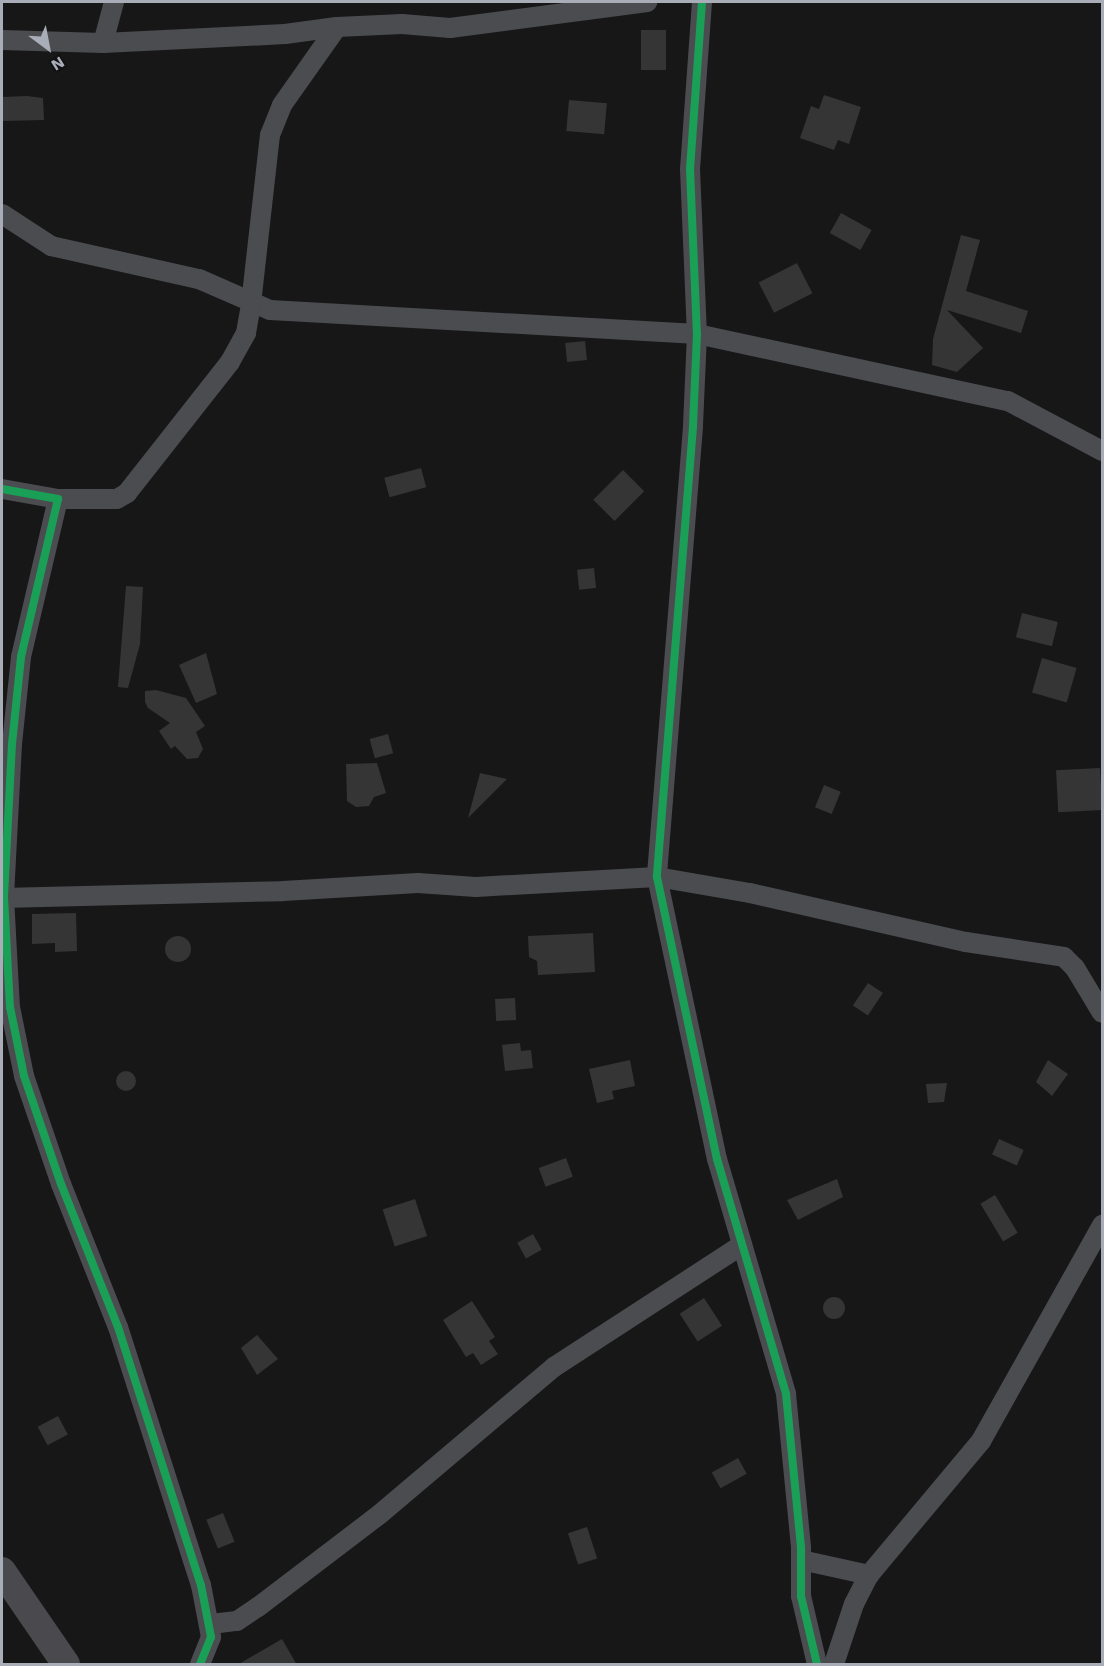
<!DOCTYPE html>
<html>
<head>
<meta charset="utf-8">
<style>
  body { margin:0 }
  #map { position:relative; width:1104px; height:1666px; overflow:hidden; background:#171717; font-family:"Work Sans",sans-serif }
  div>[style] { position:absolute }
  .building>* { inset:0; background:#353536; transform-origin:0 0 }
  .round { border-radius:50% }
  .street>* { height:20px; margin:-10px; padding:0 10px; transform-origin:10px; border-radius:10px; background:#4b4c50 }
  .secondary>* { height:28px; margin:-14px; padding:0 14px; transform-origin:14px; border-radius:14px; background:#4a4a4e }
  .cycleway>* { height:8px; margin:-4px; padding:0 4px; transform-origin:4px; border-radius:4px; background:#1a9f57 }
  span { translate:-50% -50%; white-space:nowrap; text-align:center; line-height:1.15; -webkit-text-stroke:6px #111113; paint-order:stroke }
  .frame { position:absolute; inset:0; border:3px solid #a8adb8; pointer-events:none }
  .north { position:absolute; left:18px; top:18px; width:60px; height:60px; -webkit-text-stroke:4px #111113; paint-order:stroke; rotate:148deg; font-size:16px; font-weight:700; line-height:24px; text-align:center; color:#a8adb8 }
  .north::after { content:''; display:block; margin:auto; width:21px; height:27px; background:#a8adb8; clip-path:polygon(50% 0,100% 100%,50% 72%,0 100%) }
</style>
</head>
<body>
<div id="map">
  <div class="building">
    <i style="left:641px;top:30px;width:25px;height:40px"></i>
    <i style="clip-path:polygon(824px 95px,861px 107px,849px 144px,838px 140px,834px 150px,800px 138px,811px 106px,819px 109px)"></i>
    <i style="clip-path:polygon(27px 96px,43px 98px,44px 120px,2px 121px,2px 97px)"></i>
    <i style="left:569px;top:100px;width:38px;height:31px;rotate:5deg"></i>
    <i style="left:841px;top:213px;width:35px;height:23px;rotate:29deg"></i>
    <i style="clip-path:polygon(961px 235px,980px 240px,966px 291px,1028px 311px,1021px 333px,947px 310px,983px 348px,957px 372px,932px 365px,933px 339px)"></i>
    <i style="left:797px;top:263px;width:34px;height:43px;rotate:63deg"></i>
    <i style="left:585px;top:341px;width:19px;height:20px;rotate:84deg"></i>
    <i style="left:421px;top:468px;width:20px;height:38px;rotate:75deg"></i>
    <i style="left:623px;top:470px;width:30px;height:42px;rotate:45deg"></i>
    <i style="left:594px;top:568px;width:20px;height:17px;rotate:84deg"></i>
    <i style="clip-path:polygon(126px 586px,143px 587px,140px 644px,128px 688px,118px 687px)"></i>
    <i style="left:1022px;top:613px;width:37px;height:25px;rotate:14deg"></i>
    <i style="clip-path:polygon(206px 653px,217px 694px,196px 703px,179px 665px)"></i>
    <i style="left:1042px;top:658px;width:36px;height:36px;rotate:16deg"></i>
    <i style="clip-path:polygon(156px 690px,186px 698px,205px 726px,196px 732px,203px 749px,198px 758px,187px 759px,175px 746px,171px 749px,159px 731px,170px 723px,148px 708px,145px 702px,145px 691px)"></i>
    <i style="left:388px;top:734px;width:20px;height:19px;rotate:75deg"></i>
    <i style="clip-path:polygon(377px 763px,386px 793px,374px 797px,369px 806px,356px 807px,347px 801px,346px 764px)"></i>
    <i style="left:1100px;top:768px;width:42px;height:44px;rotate:87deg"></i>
    <i style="clip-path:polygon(480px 773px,507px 779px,468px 818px)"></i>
    <i style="left:824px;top:785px;width:18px;height:24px;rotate:22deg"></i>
    <i style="clip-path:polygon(76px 913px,77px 951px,55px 952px,55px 943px,32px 944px,32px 914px)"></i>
    <i style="clip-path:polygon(593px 933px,595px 972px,538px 975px,537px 961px,529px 957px,528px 936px)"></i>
    <i class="round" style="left:165px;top:936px;width:26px;height:26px"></i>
    <i style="left:868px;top:983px;width:18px;height:27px;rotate:34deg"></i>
    <i style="left:515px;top:998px;width:22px;height:20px;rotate:87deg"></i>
    <i style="clip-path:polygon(520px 1043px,521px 1051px,531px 1050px,533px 1068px,505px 1071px,502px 1045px)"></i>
    <i style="clip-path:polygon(630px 1060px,635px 1086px,612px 1091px,614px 1099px,597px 1103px,589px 1069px)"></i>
    <i style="clip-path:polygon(1048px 1060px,1068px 1074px,1052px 1096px,1036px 1082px)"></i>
    <i class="round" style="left:116px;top:1071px;width:20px;height:20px"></i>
    <i style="clip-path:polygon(947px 1083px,944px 1102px,928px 1103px,926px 1084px)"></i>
    <i style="left:999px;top:1139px;width:27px;height:17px;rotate:24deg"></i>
    <i style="left:566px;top:1158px;width:20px;height:29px;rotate:70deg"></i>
    <i style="clip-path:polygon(837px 1179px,843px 1197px,798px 1220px,787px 1200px)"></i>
    <i style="left:995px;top:1195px;width:44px;height:17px;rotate:59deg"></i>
    <i style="left:415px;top:1199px;width:39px;height:34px;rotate:72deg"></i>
    <i style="left:533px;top:1234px;width:18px;height:18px;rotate:61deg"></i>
    <i class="round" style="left:823px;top:1297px;width:22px;height:22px"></i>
    <i style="left:704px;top:1298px;width:33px;height:29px;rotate:57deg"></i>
    <i style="clip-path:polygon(472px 1301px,495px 1337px,489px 1341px,498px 1354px,481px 1365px,473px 1353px,466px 1357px,443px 1320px)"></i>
    <i style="clip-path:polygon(257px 1335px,278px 1359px,257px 1375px,241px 1348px)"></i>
    <i style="left:58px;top:1416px;width:21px;height:23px;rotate:62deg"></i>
    <i style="left:738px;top:1458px;width:18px;height:30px;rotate:61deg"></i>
    <i style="left:223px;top:1513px;width:31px;height:18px;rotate:68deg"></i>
    <i style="left:587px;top:1527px;width:33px;height:20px;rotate:72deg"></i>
    <i style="clip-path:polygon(282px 1639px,297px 1665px,237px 1665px)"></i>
  </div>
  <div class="street">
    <i style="left:702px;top:2px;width:167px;rotate:94.1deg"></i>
    <i style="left:690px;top:169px;width:165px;rotate:87.6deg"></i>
    <i style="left:697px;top:334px;width:93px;rotate:92.5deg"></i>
    <i style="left:693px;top:427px;width:451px;rotate:94.6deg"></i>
    <i style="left:657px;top:877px;width:288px;rotate:78deg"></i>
    <i style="left:717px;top:1159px;width:245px;rotate:73.6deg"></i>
    <i style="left:786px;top:1394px;width:155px;rotate:84.4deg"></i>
    <i style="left:801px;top:1548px;width:48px;rotate:90deg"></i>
    <i style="left:801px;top:1596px;width:70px;rotate:76.8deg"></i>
    <i style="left:2px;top:40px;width:101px;rotate:1.7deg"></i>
    <i style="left:103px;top:43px;width:182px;rotate:-2.8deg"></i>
    <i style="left:285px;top:34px;width:52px;rotate:-7.7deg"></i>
    <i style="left:337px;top:27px;width:65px;rotate:-2.6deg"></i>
    <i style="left:402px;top:24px;width:48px;rotate:4.8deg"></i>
    <i style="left:450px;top:28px;width:199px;rotate:-7.5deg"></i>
    <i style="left:103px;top:43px;width:42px;rotate:-75deg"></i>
    <i style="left:2px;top:214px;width:59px;rotate:33.1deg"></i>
    <i style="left:51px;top:246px;width:152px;rotate:12.6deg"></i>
    <i style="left:199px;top:279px;width:77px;rotate:23.6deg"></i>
    <i style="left:270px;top:310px;width:428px;rotate:3.2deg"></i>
    <i style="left:697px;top:334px;width:318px;rotate:12.2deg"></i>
    <i style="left:1008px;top:401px;width:106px;rotate:28deg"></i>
    <i style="left:2px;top:489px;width:57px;rotate:10.1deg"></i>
    <i style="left:58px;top:499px;width:162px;rotate:103.2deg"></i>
    <i style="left:21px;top:657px;width:87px;rotate:95.9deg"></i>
    <i style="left:12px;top:744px;width:153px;rotate:93deg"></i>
    <i style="left:4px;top:897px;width:110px;rotate:86.9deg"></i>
    <i style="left:10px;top:1007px;width:70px;rotate:78.5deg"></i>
    <i style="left:24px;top:1076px;width:114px;rotate:71.1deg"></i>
    <i style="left:61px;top:1184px;width:154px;rotate:68.3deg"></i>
    <i style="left:118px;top:1327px;width:271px;rotate:72.2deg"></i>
    <i style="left:201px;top:1585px;width:53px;rotate:79.1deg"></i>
    <i style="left:211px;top:1637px;width:29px;rotate:112deg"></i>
    <i style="left:58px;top:499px;width:59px"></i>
    <i style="left:117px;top:499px;width:12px;rotate:-31deg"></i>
    <i style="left:127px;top:493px;width:167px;rotate:-51.8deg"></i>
    <i style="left:230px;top:362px;width:33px;rotate:-61deg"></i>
    <i style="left:246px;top:333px;width:29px;rotate:-80deg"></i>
    <i style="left:251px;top:304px;width:170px;rotate:-83.6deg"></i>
    <i style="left:270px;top:135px;width:32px;rotate:-68deg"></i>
    <i style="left:282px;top:105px;width:95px;rotate:-54.8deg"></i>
    <i style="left:2px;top:898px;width:281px;rotate:-1.4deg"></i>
    <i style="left:283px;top:891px;width:135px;rotate:-3.4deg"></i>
    <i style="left:418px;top:883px;width:58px;rotate:3.9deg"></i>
    <i style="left:476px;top:887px;width:181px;rotate:-3.2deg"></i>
    <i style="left:657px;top:877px;width:94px;rotate:9.8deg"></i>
    <i style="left:750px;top:893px;width:221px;rotate:12.8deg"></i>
    <i style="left:966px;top:942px;width:99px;rotate:8.7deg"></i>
    <i style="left:1064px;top:957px;width:16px;rotate:45deg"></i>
    <i style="left:1075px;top:968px;width:52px;rotate:59deg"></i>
    <i style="left:801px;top:1560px;width:70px;rotate:12.4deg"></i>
    <i style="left:211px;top:1624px;width:26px;rotate:-7deg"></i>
    <i style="left:237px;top:1621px;width:25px;rotate:-34deg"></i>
    <i style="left:258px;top:1607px;width:153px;rotate:-37.3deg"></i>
    <i style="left:380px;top:1514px;width:228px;rotate:-40.2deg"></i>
    <i style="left:554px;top:1367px;width:224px;rotate:-33deg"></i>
    <i style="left:834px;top:1664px;width:63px;rotate:-71.6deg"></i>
    <i style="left:854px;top:1604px;width:33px;rotate:-63deg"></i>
    <i style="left:869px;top:1575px;width:175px;rotate:-50.1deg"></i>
    <i style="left:981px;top:1441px;width:248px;rotate:-60.7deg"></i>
  </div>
  <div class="secondary">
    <i style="left:2px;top:1571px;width:113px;rotate:55.5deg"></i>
  </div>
  <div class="cycleway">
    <i style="left:702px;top:2px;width:167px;rotate:94.1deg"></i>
    <i style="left:690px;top:169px;width:165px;rotate:87.6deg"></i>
    <i style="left:697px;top:334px;width:93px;rotate:92.5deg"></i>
    <i style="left:693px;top:427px;width:451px;rotate:94.6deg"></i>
    <i style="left:657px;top:877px;width:288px;rotate:78deg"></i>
    <i style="left:717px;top:1159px;width:245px;rotate:73.6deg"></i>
    <i style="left:786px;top:1394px;width:155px;rotate:84.4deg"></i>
    <i style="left:801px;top:1548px;width:48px;rotate:90deg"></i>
    <i style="left:801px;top:1596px;width:70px;rotate:76.8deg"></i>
    <i style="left:2px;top:489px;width:57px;rotate:10.1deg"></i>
    <i style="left:58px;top:499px;width:162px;rotate:103.2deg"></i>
    <i style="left:21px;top:657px;width:87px;rotate:95.9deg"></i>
    <i style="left:12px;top:744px;width:153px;rotate:93deg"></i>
    <i style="left:4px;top:897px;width:110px;rotate:86.9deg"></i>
    <i style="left:10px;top:1007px;width:70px;rotate:78.5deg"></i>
    <i style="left:24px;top:1076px;width:114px;rotate:71.1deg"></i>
    <i style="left:61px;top:1184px;width:154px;rotate:68.3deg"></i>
    <i style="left:118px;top:1327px;width:271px;rotate:72.2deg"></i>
    <i style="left:201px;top:1585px;width:53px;rotate:79.1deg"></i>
    <i style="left:211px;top:1637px;width:29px;rotate:112deg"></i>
  </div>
  <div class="frame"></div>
  <div class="north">N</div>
</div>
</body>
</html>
